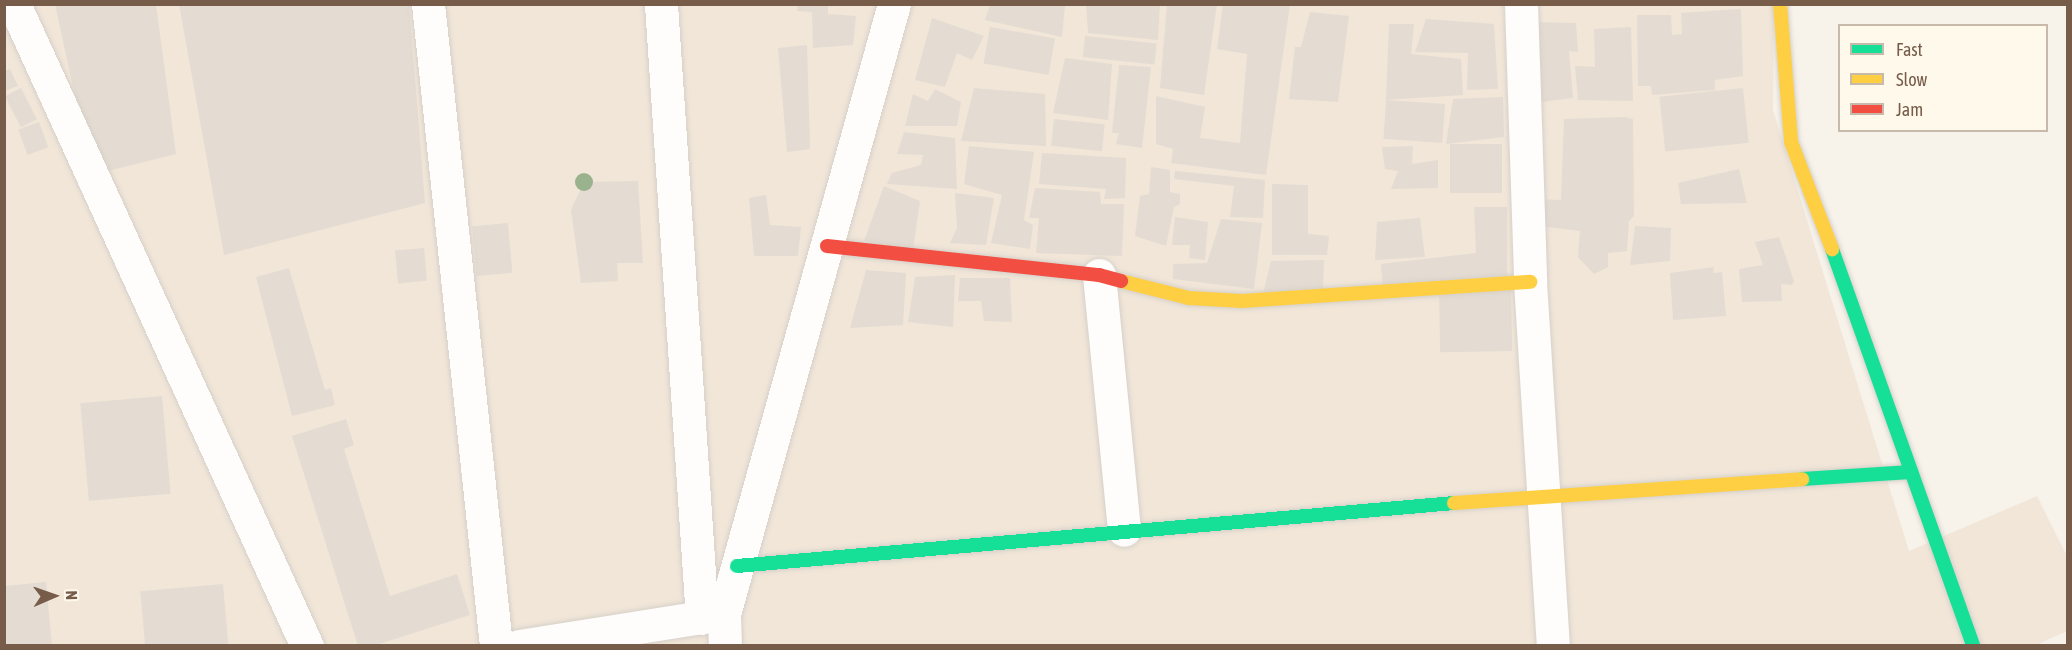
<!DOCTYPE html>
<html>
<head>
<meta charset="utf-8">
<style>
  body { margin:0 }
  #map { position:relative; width:2072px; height:650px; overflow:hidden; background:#f7f3eb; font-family:"Asap Condensed",sans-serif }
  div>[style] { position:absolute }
  .residential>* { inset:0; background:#f1e6d8 }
  .building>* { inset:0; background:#e4dcd2; transform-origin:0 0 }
  .roads { filter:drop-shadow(0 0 2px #d6d0c9) drop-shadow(0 0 2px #d6d0c9) }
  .street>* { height:33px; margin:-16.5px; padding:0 16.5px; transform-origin:16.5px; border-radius:16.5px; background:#fefdfc }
  .fast>* { height:14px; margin:-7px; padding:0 7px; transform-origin:7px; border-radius:7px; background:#16e098 }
  .slow>* { height:14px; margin:-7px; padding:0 7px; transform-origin:7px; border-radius:7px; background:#ffcf43 }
  .jam>* { height:14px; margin:-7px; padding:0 7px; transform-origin:7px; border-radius:7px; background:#f24e42 }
  .trees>* { width:18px; height:18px; margin:-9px; border-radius:50%; background:#9bb28e }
  span { translate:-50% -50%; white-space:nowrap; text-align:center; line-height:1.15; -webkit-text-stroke:4.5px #fff9ec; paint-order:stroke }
  .frame { position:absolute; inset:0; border:6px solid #765c49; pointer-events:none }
  .legend { position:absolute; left:1838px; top:24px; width:210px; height:108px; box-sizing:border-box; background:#fff9ec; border:2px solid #c8baab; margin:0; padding:8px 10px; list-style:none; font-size:18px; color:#765c49 }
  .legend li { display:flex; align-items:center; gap:12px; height:30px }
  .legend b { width:30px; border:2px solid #c8baab }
  .north { position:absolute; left:24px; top:566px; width:60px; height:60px; -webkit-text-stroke:4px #fff9ec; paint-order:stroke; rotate:88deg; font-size:16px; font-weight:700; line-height:24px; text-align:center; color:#765c49 }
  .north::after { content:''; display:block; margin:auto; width:21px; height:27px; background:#765c49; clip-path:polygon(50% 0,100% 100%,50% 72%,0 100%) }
</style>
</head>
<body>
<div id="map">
  <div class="residential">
    <i style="clip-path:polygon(4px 5px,1774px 5px,1773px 110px,1909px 551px,2037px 496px,2067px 556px,2067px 631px,2034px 646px,5px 645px)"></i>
  </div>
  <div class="building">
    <i style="clip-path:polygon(55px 4px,156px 4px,176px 154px,92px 175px)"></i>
    <i style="clip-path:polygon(179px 4px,409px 4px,425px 203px,224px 255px)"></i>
    <i style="clip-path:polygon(798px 4px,828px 4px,828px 14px,856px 16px,853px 45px,813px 48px,812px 12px,797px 11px)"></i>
    <i style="clip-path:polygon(1086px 4px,1160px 4px,1158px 40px,1088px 33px)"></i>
    <i style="clip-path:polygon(1167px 4px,1217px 4px,1204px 95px,1160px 88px)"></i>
    <i style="clip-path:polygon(1223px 4px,1290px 4px,1266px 175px,1171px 163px,1173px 149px,1156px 144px,1156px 96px,1205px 107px,1200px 138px,1240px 143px,1247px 54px,1217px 49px)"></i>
    <i style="clip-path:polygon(990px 5px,1065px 5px,1062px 37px,985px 20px)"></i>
    <i style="clip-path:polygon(1741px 9px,1743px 76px,1715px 80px,1715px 90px,1652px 95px,1651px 86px,1638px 86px,1637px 15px,1671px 15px,1672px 35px,1682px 34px,1681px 13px)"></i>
    <i style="clip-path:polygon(1310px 12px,1349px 16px,1338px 102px,1289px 99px,1295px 47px,1301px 47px)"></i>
    <i style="clip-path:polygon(932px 18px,984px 36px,972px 60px,957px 53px,945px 87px,915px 80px)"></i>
    <i style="clip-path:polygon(1426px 19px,1494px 24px,1498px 89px,1467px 90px,1468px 53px,1415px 52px)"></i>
    <i style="clip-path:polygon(1528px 22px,1576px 23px,1578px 52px,1569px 51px,1573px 98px,1533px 103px)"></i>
    <i style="clip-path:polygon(1389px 24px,1414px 24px,1411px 54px,1461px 59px,1463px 95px,1386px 100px)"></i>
    <i style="left:990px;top:27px;width:66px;height:37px;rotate:10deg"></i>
    <i style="clip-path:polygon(1631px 27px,1633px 101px,1578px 100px,1575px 66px,1595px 67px,1594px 29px)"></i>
    <i style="left:1085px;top:36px;width:72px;height:21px;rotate:6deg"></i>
    <i style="clip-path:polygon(807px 45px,810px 149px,787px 152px,778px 48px)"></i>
    <i style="clip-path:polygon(1065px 58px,1112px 64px,1108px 120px,1053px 113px)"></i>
    <i style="clip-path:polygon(1119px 65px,1151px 67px,1142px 148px,1116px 144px,1119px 133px,1112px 133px)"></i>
    <i style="clip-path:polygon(10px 69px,18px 86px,4px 91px,4px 71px)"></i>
    <i style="left:21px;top:88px;width:35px;height:18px;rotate:63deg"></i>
    <i style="clip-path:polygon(974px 88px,1045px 94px,1046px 146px,961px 141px)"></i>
    <i style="left:1743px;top:88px;width:55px;height:84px;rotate:84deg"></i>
    <i style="clip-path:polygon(935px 89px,961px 102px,957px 126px,905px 126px,913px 94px,928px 101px)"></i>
    <i style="clip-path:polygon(1503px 97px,1504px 137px,1446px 144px,1453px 99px)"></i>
    <i style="left:1445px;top:104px;width:39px;height:59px;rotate:94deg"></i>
    <i style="clip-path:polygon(1625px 117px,1633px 119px,1634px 216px,1629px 221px,1627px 251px,1608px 253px,1608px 267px,1594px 274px,1578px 257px,1580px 231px,1539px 226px,1537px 199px,1561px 200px,1564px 119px)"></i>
    <i style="left:1054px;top:119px;width:51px;height:27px;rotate:6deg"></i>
    <i style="left:39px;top:122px;width:27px;height:22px;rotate:70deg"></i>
    <i style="clip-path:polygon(904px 132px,955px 138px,957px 189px,887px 184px,892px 173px,921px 165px,923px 155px,897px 154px)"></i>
    <i style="left:1502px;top:144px;width:49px;height:52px;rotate:90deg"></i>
    <i style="clip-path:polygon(969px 146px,1034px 152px,1024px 220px,1033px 225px,1030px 249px,991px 243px,1002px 195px,964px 184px)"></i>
    <i style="clip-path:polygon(1413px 146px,1412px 164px,1438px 160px,1438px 188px,1391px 189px,1398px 171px,1385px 169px,1382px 147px)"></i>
    <i style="clip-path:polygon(1042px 153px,1126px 158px,1125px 198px,1104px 199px,1106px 189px,1039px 184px)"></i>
    <i style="clip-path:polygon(1151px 167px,1170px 170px,1170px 192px,1180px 194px,1180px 204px,1174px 207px,1166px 246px,1135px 236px,1140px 196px,1149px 194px)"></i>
    <i style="clip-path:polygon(1739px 169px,1747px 203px,1681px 204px,1678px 183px)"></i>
    <i style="clip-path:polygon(1175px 171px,1265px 180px,1263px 218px,1230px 217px,1234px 186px,1174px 179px)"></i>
    <i style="clip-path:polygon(638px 181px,643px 263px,617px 263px,618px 281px,581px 283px,571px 210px,584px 182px)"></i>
    <i style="clip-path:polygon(1272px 184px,1308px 185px,1308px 234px,1329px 236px,1327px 255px,1272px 255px)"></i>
    <i style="clip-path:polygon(884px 186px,920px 201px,913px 250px,864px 241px)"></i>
    <i style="clip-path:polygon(1035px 188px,1100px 192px,1101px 204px,1124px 204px,1122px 256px,1036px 253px,1039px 218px,1029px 218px)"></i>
    <i style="clip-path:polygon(955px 193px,994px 198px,986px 245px,950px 243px,957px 228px)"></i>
    <i style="clip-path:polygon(766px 195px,770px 225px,801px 227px,798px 256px,754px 256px,749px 198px)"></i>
    <i style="clip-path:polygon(1474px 207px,1507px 207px,1507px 278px,1383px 292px,1381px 264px,1476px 253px)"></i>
    <i style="clip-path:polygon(1175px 217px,1208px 222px,1205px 260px,1189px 258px,1190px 245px,1172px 245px)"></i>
    <i style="clip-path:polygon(1420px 218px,1425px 257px,1375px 260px,1377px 222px)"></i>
    <i style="clip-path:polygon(1221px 219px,1262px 223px,1254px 289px,1173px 279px,1173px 264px,1207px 263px)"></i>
    <i style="left:508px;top:223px;width:50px;height:36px;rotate:85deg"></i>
    <i style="clip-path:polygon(1635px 226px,1671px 228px,1670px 261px,1630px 265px)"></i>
    <i style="clip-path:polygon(1779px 237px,1794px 281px,1792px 285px,1781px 284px,1782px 301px,1742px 302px,1739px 269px,1763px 265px,1755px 242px)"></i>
    <i style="left:424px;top:248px;width:33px;height:29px;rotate:85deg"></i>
    <i style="clip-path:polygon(1324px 260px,1323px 289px,1263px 294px,1271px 261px)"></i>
    <i style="clip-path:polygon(1714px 267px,1713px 273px,1722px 272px,1726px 316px,1673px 320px,1670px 273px)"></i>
    <i style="clip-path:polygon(289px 268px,325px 390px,331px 388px,335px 405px,292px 416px,256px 277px)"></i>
    <i style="clip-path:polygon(866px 270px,906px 273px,903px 325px,850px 328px)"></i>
    <i style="clip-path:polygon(955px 275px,953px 327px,908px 322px,915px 277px)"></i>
    <i style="clip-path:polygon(960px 278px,1010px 278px,1012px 322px,984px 321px,981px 301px,958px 301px)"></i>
    <i style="left:1511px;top:289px;width:62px;height:72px;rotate:89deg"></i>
    <i style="left:162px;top:396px;width:98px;height:82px;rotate:85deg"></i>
    <i style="clip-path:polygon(346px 419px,354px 445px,344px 449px,390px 596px,457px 574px,470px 615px,373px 646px,358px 646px,292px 436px)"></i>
    <i style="clip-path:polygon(46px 582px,52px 646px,4px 646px,4px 586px)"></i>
    <i style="left:223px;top:584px;width:62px;height:83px;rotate:85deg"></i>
  </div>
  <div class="roads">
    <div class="street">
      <i style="left:14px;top:4px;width:706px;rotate:65.47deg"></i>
      <i style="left:428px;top:4px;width:646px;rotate:83.95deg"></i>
      <i style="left:661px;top:4px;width:615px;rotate:86.18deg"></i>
      <i style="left:1521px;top:4px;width:278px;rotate:88.1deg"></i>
      <i style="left:1530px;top:282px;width:365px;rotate:86.4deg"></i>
      <i style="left:1099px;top:275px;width:256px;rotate:84.4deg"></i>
      <i style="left:519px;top:646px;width:206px;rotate:-9deg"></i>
      <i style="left:725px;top:646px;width:32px;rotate:-92deg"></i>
      <i style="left:724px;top:614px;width:633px;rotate:-74.43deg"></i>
    </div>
    <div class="fast">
      <i style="left:1832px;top:249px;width:421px;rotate:70.4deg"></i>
      <i style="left:1802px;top:479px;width:109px;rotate:-3.7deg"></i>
      <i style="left:737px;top:566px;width:720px;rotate:-5.02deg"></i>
    </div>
    <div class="slow">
      <i style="left:1780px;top:4px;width:138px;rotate:85.4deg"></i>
      <i style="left:1791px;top:142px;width:115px;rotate:69deg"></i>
      <i style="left:1121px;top:281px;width:70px;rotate:14deg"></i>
      <i style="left:1189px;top:298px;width:53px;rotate:3.2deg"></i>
      <i style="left:1242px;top:301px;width:289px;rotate:-3.8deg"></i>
      <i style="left:1454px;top:503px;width:349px;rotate:-3.9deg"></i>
    </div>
    <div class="jam">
      <i style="left:827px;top:246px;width:274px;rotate:6.1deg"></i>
      <i style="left:1099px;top:275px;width:23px;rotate:15deg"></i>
    </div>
  </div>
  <div class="trees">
    <i style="left:584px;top:182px"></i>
  </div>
  <div class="frame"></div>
  <ul class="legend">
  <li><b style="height:8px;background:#16e098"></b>Fast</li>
  <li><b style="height:8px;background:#ffcf43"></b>Slow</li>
  <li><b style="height:8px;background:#f24e42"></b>Jam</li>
  </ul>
  <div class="north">N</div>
</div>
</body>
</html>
